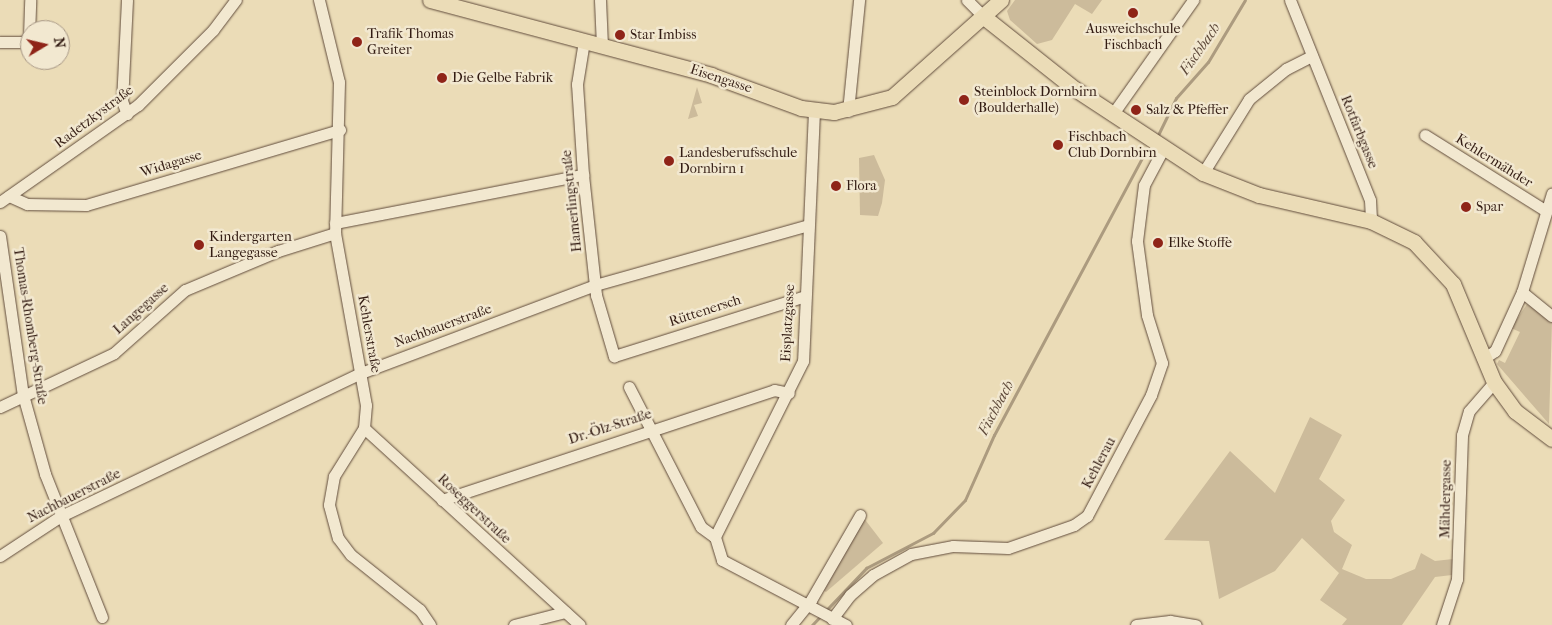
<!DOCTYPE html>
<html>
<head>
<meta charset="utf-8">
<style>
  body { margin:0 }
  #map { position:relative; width:1552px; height:625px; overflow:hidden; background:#ebdcb7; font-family:"IM FELL French Canon",serif }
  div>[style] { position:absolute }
  .green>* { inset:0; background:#ccbb9b }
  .stream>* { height:3px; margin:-1.5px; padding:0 1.5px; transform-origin:1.5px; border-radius:1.5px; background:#ac9b7f }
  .roads { filter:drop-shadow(0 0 1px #614c3c) drop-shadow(0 0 1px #614c3c) }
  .minor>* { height:11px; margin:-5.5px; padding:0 5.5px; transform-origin:5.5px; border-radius:5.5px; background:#f2e8d0 }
  .major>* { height:15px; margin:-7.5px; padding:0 7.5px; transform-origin:7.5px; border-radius:7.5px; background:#ebdcb7 }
  .dots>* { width:14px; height:14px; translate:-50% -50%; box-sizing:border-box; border:2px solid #f2e8d0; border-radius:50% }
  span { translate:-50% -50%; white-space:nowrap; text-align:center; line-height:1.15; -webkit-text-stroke:5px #f2e8d0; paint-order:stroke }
  .poi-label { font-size:14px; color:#331c13 }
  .left { translate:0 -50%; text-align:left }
  .street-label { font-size:14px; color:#331c13 }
  .water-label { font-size:15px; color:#5d4839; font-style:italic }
  .north { position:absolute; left:20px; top:20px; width:50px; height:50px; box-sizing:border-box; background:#f2e8d0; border:1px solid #a69684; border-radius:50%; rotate:81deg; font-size:14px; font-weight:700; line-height:20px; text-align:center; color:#331c13 }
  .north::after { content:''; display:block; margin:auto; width:18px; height:22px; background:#8f2418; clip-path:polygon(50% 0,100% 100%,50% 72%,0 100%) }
</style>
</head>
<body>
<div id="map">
  <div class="green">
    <i style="clip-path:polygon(1015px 0,1102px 0,1092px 14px,1075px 4px,1052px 40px,1037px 44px,1010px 20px,1007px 11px)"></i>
    <i style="clip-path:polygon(697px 87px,702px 103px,694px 105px,698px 116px,688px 119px)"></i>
    <i style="clip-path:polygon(874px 155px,885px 180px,882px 203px,878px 216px,860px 215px,859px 158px)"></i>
    <i style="clip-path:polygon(1527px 304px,1552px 320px,1549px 424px,1497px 364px,1499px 360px,1505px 363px,1520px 332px,1511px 328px)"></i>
    <i style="clip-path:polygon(1310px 417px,1342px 435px,1319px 479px,1345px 500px,1331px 521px,1334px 532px,1352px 545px,1342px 569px,1366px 579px,1391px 579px,1415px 569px,1421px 553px,1435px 561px,1453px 559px,1452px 575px,1435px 577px,1402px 625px,1342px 625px,1347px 619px,1320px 600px,1339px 573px,1302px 538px,1275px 571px,1219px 599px,1209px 541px,1164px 540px,1230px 451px,1275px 493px)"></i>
    <i style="clip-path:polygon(863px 517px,883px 543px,826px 592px,821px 589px)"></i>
  </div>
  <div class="stream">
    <i style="left:1158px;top:135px;width:41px;rotate:-64.1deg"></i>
    <i style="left:1176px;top:98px;width:48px;rotate:-48.4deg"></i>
    <i style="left:1208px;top:62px;width:72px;rotate:-59.2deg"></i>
    <i style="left:812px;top:625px;width:79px;rotate:-46.5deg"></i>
    <i style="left:866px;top:568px;width:76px;rotate:-27.6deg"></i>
    <i style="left:933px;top:533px;width:46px;rotate:-45.9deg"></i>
    <i style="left:965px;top:500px;width:71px;rotate:-66deg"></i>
    <i style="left:994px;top:435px;width:321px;rotate:-61.9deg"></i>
  </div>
  <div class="roads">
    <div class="minor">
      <i style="left:127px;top:0;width:101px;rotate:92.8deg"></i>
      <i style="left:122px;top:101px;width:14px;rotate:69deg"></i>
      <i style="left:319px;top:0;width:84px;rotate:76.3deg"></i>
      <i style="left:339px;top:82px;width:151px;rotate:91.5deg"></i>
      <i style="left:335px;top:233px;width:175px;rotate:79.8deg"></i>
      <i style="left:366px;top:405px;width:23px;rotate:95deg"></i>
      <i style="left:364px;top:428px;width:57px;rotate:122deg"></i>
      <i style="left:334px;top:476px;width:29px;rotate:100deg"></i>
      <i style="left:329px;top:505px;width:34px;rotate:75deg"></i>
      <i style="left:338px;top:538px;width:21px;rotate:53deg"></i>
      <i style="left:351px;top:555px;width:88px;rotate:38.6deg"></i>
      <i style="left:420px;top:610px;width:18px;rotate:56deg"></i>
      <i style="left:600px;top:0;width:45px;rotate:87.5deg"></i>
      <i style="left:967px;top:0;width:24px;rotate:45deg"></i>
      <i style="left:1290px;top:0;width:215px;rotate:68.2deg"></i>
      <i style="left:1370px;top:200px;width:21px;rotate:87deg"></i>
      <i style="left:584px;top:41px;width:44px;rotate:99.2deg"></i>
      <i style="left:577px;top:84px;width:91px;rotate:86.2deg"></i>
      <i style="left:583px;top:175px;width:121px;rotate:83.8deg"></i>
      <i style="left:596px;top:295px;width:64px;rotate:73.6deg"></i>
      <i style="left:614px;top:356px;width:200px;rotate:-17.4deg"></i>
      <i style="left:0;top:42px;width:24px"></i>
      <i style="left:24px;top:42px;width:8px;rotate:-50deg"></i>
      <i style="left:29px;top:36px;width:36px;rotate:-88deg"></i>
      <i style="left:814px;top:111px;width:250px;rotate:92.5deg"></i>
      <i style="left:803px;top:361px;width:197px;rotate:116.6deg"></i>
      <i style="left:715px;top:537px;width:24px;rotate:73deg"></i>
      <i style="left:722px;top:560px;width:140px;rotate:27.7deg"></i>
      <i style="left:848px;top:111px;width:112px;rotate:-84.3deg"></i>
      <i style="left:1112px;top:115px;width:141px;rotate:-54.8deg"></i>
      <i style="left:1425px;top:135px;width:143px;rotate:32.1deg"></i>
      <i style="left:1203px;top:173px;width:87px;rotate:-58.1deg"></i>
      <i style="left:1249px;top:99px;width:48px;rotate:-39deg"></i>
      <i style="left:1286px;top:69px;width:29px;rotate:-27deg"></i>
      <i style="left:9px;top:196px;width:20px;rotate:24deg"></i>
      <i style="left:27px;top:204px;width:59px;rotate:1deg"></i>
      <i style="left:86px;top:205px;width:265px;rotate:-16.5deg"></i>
      <i style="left:0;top:202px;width:169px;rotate:-35.1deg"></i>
      <i style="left:138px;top:105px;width:106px;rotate:-45deg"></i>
      <i style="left:213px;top:30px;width:38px;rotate:-53deg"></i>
      <i style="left:335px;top:223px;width:253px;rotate:-11deg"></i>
      <i style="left:0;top:236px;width:161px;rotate:81.8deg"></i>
      <i style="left:23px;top:395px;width:82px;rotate:74.4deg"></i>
      <i style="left:45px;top:474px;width:154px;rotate:68.3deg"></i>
      <i style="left:1522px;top:292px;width:38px;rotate:39deg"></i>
      <i style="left:1483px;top:359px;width:14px;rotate:-34deg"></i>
      <i style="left:1495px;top:351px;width:65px;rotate:-65.4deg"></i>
      <i style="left:1522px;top:292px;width:103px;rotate:-73.1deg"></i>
      <i style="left:629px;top:387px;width:157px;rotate:62.8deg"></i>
      <i style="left:701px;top:527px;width:17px;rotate:36deg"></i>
      <i style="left:0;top:407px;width:126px;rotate:-25.3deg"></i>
      <i style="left:114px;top:353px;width:95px;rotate:-41.6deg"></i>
      <i style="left:185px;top:290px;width:101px;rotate:-22.8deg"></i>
      <i style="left:278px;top:251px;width:60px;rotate:-17.5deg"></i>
      <i style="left:364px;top:428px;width:292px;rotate:42.4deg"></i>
      <i style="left:442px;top:500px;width:350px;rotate:-18.3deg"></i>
      <i style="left:774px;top:390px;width:15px;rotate:11deg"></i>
      <i style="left:0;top:556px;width:73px;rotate:-33.3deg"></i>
      <i style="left:61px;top:516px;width:332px;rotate:-25.5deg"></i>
      <i style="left:361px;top:373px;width:250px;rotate:-20.6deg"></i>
      <i style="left:595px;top:285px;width:221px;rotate:-15.7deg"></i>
      <i style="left:832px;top:619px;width:30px;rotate:-53deg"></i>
      <i style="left:850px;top:595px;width:30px;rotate:-41deg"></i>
      <i style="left:873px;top:575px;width:43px;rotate:-28.9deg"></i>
      <i style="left:911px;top:554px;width:43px;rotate:-10.8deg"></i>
      <i style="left:953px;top:546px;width:55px;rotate:2.1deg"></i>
      <i style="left:1008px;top:548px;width:70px;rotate:-19.2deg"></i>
      <i style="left:1074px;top:525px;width:16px;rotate:-35deg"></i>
      <i style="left:1087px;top:516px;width:137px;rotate:-62.1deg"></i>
      <i style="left:1151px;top:395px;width:34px;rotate:-71deg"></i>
      <i style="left:1162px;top:363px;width:50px;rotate:-107.4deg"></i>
      <i style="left:1147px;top:315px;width:75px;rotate:-97.7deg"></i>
      <i style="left:1137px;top:241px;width:56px;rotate:-82.9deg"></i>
      <i style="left:1144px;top:185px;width:40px;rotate:-62deg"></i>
      <i style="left:514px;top:625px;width:53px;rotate:-14.3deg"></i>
      <i style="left:791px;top:625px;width:32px;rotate:-51deg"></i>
      <i style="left:811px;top:600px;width:98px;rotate:-60deg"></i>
      <i style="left:1136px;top:625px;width:34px;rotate:-7deg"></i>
      <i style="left:1170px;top:621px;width:26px;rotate:9deg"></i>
      <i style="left:1442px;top:625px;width:48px;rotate:-71.9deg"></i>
      <i style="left:1457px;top:579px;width:144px;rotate:-88deg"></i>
      <i style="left:1462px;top:435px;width:25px;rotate:-74deg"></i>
      <i style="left:1469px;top:411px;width:38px;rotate:-49deg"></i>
    </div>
    <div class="major">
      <i style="left:430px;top:0;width:291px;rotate:14.9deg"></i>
      <i style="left:711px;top:75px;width:96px;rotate:20.1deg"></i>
      <i style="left:801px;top:108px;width:33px;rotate:7deg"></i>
      <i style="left:834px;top:112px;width:60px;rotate:-14.5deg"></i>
      <i style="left:892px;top:97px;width:146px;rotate:-41.7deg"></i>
      <i style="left:984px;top:17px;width:116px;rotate:38.4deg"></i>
      <i style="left:1075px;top:89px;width:153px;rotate:33.3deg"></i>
      <i style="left:1203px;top:173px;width:60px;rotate:21.4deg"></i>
      <i style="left:1259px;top:195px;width:115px;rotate:13.1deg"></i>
      <i style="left:1371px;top:221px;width:48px;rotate:26deg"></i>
      <i style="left:1414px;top:242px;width:57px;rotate:47.1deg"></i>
      <i style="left:1453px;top:284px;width:106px;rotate:67.3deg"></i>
      <i style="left:1494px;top:382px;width:36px;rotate:54deg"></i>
      <i style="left:1515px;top:411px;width:46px;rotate:37.1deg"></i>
    </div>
  </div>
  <div class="dots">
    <i style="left:1133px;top:13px;background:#8f2418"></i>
    <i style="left:620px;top:35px;background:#8f2418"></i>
    <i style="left:357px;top:42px;background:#8f2418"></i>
    <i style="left:442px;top:78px;background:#8f2418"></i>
    <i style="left:964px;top:100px;background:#8f2418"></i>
    <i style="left:1136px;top:110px;background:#8f2418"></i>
    <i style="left:1058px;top:145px;background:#8f2418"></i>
    <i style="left:669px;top:161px;background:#8f2418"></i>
    <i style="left:836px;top:186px;background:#8f2418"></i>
    <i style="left:1466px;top:207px;background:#8f2418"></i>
    <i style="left:1158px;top:243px;background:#8f2418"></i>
    <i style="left:199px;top:245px;background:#8f2418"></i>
  </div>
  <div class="poi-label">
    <span style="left:1133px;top:37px">Ausweichschule<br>Fischbach</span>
    <span class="left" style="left:367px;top:42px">Trafik Thomas<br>Greiter</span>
    <span class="left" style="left:630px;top:35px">Star Imbiss</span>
    <span class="left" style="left:452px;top:78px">Die Gelbe Fabrik</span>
    <span class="left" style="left:974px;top:100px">Steinblock Dornbirn<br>(Boulderhalle)</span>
    <span class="left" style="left:1146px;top:110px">Salz &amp; Pfeffer</span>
    <span class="left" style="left:1068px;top:145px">Fischbach<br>Club Dornbirn</span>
    <span class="left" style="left:679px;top:161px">Landesberufsschule<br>Dornbirn 1</span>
    <span class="left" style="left:846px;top:186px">Flora</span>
    <span class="left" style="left:1476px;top:207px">Spar</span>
    <span class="left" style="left:209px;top:245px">Kindergarten<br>Langegasse</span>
    <span class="left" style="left:1168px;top:243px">Elke Stoffe</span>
  </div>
  <div class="street-label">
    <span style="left:721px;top:79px;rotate:18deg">Eisengasse</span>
    <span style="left:94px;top:117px;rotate:-37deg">Radetzkystraße</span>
    <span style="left:1359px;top:132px;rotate:68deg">Rotfarbgasse</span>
    <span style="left:1494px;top:161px;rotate:32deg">Kehlermähder</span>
    <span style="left:171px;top:164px;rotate:-17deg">Widagasse</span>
    <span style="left:572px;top:201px;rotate:-96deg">Hamerlingstraße</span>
    <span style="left:141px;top:309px;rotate:-42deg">Langegasse</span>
    <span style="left:705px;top:311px;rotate:-18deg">Rüttenersch</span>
    <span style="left:788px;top:323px;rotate:-87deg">Eisplatzgasse</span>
    <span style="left:30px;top:326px;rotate:81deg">Thomas-Rhomberg-Straße</span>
    <span style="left:443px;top:326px;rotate:-20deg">Nachbauerstraße</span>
    <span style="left:369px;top:334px;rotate:80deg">Kehlerstraße</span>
    <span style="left:610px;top:427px;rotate:-18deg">Dr.-Ölz-Straße</span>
    <span style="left:1099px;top:463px;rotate:-62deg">Kehlerau</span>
    <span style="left:74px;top:496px;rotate:-27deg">Nachbauerstraße</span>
    <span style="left:1446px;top:499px;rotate:-89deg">Mähdergasse</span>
    <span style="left:474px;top:509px;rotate:43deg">Roseggerstraße</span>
  </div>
  <div class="water-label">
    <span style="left:1200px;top:49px;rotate:-55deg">Fischbach</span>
    <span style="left:996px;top:408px;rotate:-62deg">Fischbach</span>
  </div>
  <div class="north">N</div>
</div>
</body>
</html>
